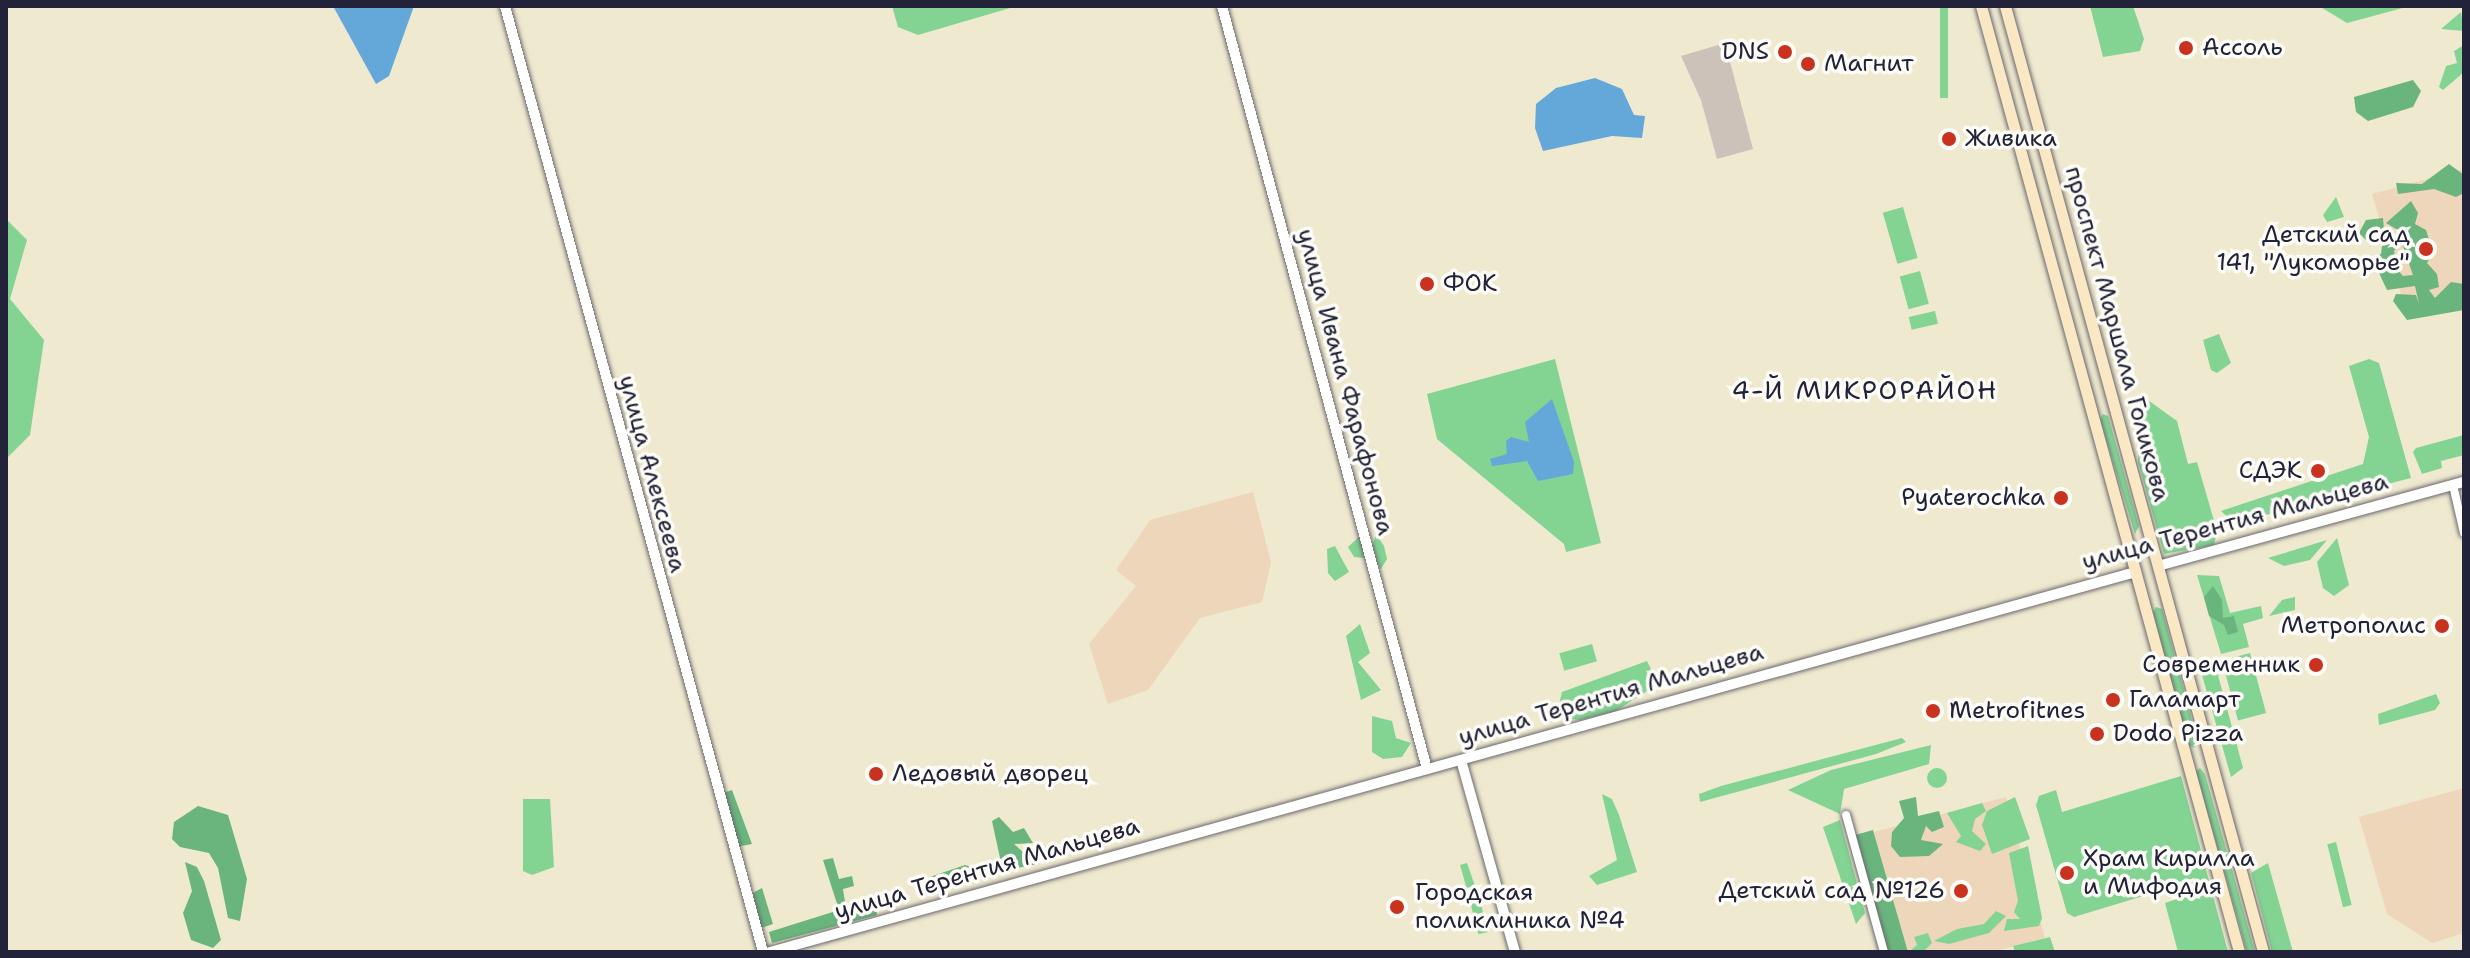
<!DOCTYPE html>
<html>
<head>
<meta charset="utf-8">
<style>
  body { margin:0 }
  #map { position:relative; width:2470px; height:958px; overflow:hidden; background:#efe9cf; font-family:"Shantell Sans",sans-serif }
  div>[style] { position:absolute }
  .built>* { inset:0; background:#eed6bb }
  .industrial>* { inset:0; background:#ccc2b9 }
  .green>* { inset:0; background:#83d393; transform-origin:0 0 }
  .round { border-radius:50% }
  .forest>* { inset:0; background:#6ab57d; transform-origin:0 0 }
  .water>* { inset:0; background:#63a8d9 }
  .roads { filter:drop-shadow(0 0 2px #6a686f) drop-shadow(0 0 2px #6a686f) }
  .minor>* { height:8px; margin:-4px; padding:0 4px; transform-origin:4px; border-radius:4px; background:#fff }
  .tertiary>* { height:10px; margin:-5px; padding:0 5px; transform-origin:5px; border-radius:5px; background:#fff }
  .secondary>* { height:11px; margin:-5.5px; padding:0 5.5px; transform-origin:5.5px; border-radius:5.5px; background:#fae7c3 }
  .dots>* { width:22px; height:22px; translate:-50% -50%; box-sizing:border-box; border:4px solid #fdfcf7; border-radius:50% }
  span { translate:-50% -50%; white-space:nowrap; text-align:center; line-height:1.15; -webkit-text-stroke:7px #fdfcf7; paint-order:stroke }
  .poi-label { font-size:24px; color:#22223b }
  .left { translate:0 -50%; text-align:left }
  .right { translate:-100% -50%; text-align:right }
  .street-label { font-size:24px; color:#22223b }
  .neighbourhood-label { font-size:26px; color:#22223b; letter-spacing:2px }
  .frame { position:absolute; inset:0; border:8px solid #22223b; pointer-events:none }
</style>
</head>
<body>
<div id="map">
  <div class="built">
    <i style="clip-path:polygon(2464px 169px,2464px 304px,2408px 318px,2372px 194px)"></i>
    <i style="clip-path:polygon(1253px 492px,1271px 562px,1262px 602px,1200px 618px,1148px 690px,1108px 704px,1089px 644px,1136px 586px,1116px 570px,1150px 520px)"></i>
    <i style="clip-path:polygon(2464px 788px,2464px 933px,2432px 943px,2387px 914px,2359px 817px)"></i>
    <i style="clip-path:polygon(2006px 797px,2045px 938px,1992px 952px,1908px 952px,1874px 832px)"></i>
  </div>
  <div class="industrial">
    <i style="clip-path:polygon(1725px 43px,1753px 149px,1717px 159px,1701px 100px,1681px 56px)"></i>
  </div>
  <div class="green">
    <i style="clip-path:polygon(892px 6px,1017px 6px,918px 35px,898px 27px)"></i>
    <i style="left:1940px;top:6px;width:8px;height:92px"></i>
    <i style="clip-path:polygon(2090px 6px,2133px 6px,2144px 39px,2140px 51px,2103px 57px)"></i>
    <i style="clip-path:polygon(2319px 6px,2410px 6px,2347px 23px)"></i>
    <i style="clip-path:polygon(2460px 6px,2464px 31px,2441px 29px,2461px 12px)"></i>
    <i style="clip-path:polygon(2464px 45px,2464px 72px,2443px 90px,2439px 87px,2446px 66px,2457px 63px,2454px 51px)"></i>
    <i style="clip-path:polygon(2336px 197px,2344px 217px,2327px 222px,2323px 215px)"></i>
    <i style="left:1903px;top:207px;width:53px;height:21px;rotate:74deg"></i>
    <i style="clip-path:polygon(6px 219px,27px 240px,10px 299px,44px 340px,30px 435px,6px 459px)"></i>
    <i style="left:1920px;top:271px;width:34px;height:21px;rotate:75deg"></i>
    <i style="left:1935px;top:311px;width:13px;height:27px;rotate:77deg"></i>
    <i style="clip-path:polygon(2219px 334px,2231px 363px,2217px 373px,2211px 370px,2203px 340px)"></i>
    <i style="clip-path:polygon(1555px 359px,1601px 543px,1566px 552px,1564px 544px,1437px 439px,1427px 394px)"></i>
    <i style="clip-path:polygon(2369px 359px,2379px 363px,2411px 478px,2234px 523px,2221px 511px,2363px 464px,2369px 437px,2349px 366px)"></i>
    <i style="clip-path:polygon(2145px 398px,2177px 421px,2188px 464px,2197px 462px,2217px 531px,2214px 545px,2164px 554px,2138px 462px,2139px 440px,2132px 413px,2136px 401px)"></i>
    <i style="clip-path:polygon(2103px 414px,2108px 416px,2139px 526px,2135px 534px,2100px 419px)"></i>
    <i style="clip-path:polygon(2464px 435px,2464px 455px,2441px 461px,2442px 468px,2422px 474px,2413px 452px,2416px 448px)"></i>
    <i style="clip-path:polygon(1363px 533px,1372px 547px,1376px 534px,1384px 546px,1387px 559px,1381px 569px,1373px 559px,1354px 557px,1348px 547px)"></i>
    <i style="clip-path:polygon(2337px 538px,2349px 585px,2334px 596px,2323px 588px,2317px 562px)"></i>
    <i style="clip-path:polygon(2327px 540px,2310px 560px,2284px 566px,2268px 558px)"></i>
    <i style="clip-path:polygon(1335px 546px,1349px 572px,1335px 581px,1328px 573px,1327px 549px)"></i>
    <i style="clip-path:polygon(2197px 575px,2219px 576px,2230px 613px,2261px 606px,2263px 618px,2243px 624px,2249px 647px,2221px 654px)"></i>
    <i style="clip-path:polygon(2295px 597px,2295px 610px,2269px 616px,2282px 600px)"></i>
    <i style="clip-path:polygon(2156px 607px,2162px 609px,2198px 743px,2194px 748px,2189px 745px,2153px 612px)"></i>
    <i style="clip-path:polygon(1360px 624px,1370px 653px,1358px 662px,1381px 690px,1361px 700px,1346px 636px)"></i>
    <i style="left:1592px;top:644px;width:18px;height:34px;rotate:74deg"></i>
    <i style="left:2250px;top:653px;width:62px;height:29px;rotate:75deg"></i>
    <i style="clip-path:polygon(1647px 661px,1658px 684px,1616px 711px,1580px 720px,1556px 717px,1562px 692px)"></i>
    <i style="clip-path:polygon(2215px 664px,2243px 768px,2231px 777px,2200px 668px)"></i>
    <i style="clip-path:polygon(2436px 694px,2440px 703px,2435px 710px,2379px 725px,2378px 714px)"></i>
    <i style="clip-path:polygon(1372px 716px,1392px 721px,1396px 738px,1411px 743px,1402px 757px,1383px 759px,1372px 752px)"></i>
    <i style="clip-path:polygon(1902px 738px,1906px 742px,1876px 754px,1700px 802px,1699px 794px,1721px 786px)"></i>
    <i style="clip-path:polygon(1931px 745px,1929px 764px,1844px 789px,1840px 814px,1788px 790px,1831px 770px)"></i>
    <i class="round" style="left:1927px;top:768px;width:20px;height:20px"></i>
    <i style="clip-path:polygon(2200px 768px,2205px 774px,2255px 952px,2247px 952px,2196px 771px)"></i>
    <i style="clip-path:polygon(2181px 776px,2228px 952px,2178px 952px,2165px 903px,2177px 899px,2173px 887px,2074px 917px,2067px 913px,2036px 805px,2039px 796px,2056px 790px,2062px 812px)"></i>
    <i style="clip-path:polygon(1602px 794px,1612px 799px,1619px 815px,1637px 872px,1597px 885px,1589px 876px,1617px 860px)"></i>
    <i style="clip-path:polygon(2015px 797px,2030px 839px,1992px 854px,1982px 825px,1987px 811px)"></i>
    <i style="clip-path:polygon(523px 799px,550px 799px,554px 867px,532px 875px,523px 871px)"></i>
    <i style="clip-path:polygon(1982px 803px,1986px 811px,1975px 819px,1972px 831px,1986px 844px,1980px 851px,1956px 842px,1961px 836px,1947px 813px)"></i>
    <i style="clip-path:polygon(1840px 820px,1865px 913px,1856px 924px,1823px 827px)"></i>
    <i style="left:2336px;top:842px;width:65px;height:9px;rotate:76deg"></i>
    <i style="clip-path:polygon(2028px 846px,2042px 918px,2039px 926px,2004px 931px,2007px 919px,2020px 919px,2014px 912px,2018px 901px,2009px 853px)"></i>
    <i style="clip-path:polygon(1467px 863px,1477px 892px,1468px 893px,1460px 865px)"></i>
    <i style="clip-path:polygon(2268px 863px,2293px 952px,2272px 952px,2251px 873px)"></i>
    <i style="left:1479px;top:896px;width:37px;height:10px;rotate:76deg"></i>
    <i style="clip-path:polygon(1996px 911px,2006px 916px,1989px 933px,1949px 944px,1934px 941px,1957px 929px,1984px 924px)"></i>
    <i style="clip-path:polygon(1928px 933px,1932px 943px,1923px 952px,1909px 952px,1917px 945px,1914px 937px)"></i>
    <i style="clip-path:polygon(2050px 937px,2055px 952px,2015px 952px,2013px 946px)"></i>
  </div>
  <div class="forest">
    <i style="clip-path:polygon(2413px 80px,2421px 91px,2413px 107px,2368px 121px,2356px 112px,2354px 97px)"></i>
    <i style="clip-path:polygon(2449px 164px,2464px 175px,2464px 193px,2456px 197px,2434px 189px,2398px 194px,2396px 183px,2422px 184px)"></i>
    <i style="clip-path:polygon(evenodd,2411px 201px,2418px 213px,2415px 224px,2426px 230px,2433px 252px,2427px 263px,2437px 274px,2439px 287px,2429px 290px,2435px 298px,2451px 282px,2464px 284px,2464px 310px,2407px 320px,2393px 301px,2396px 294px,2416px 295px,2419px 304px,2415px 286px,2387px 290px,2372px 258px,2381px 254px,2382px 246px,2408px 236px,2386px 223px,2411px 201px,2400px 243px,2403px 246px,2413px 275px,2403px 276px,2397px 269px,2394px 251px,2400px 243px)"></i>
    <i style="clip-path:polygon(2383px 218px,2384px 230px,2375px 232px,2370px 244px,2359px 233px,2366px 220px)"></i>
    <i style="clip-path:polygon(2213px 586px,2222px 600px,2223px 618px,2234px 616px,2238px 632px,2228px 635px,2224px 625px,2209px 616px,2204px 597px)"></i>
    <i style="clip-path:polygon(732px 790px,752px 844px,736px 847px,723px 793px)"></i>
    <i style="clip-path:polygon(1916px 797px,1918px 816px,1939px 811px,1944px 827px,1932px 832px,1926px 826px,1921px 840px,1943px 844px,1929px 856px,1900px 857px,1891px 846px,1892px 832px,1904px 818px,1899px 801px)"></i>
    <i style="clip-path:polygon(198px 806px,228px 815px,247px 879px,240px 921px,228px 918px,218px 868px,209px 853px,180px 847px,172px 839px,174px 822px)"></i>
    <i style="clip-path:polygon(999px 817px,1013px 832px,1024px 828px,1033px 843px,1014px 844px,1023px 852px,1037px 848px,1042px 863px,1008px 870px,1000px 858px,992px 821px)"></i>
    <i style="left:1873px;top:830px;width:127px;height:22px;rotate:74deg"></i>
    <i style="clip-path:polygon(833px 858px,839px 879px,852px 876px,854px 886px,843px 889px,846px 908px,875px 899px,877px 915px,772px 943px,769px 932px,839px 910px,823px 860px)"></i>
    <i style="clip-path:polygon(185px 862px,197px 867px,204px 881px,221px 940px,213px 948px,191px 940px,183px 913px,192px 891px)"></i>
    <i style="clip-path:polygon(965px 865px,971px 867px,971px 879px,931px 889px,921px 880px)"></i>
    <i style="clip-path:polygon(762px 888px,773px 924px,758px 929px,751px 894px)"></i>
  </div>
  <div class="water">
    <i style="clip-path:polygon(333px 6px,414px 6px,389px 76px,376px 84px)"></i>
    <i style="clip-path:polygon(1595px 78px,1622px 89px,1634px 115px,1645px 116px,1642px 138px,1612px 136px,1543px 151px,1535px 128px,1536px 104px,1556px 88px)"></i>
    <i style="clip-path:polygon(1552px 399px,1574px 462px,1573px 474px,1538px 481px,1527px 461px,1492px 466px,1490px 459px,1507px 454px,1506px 441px,1511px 437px,1529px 442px,1525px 422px)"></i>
  </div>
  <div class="roads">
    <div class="minor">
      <i style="left:2453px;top:485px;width:49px;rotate:77.1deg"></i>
      <i style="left:1846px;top:815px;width:142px;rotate:74.5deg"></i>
    </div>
    <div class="tertiary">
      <i style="left:505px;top:6px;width:981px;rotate:74.74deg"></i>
      <i style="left:1222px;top:6px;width:790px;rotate:74.96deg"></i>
      <i style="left:2158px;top:566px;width:317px;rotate:-15.4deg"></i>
      <i style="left:1461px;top:760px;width:199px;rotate:74.3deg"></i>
      <i style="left:770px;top:952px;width:1418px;rotate:-15.55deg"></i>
    </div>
    <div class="secondary">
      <i style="left:1981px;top:6px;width:981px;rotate:74.74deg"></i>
      <i style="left:2005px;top:6px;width:981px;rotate:74.74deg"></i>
    </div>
  </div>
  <div class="dots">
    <i style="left:2186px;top:48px;background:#c8321e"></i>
    <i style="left:1785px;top:52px;background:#c8321e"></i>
    <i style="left:1808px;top:64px;background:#c8321e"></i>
    <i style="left:1949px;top:139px;background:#c8321e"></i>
    <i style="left:2426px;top:249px;background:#c8321e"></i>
    <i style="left:1427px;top:284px;background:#c8321e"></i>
    <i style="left:2318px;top:471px;background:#c8321e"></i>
    <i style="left:2061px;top:498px;background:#c8321e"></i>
    <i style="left:2442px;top:626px;background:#c8321e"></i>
    <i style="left:2316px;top:665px;background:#c8321e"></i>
    <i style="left:2113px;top:700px;background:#c8321e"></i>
    <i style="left:1933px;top:711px;background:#c8321e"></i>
    <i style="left:2097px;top:734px;background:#c8321e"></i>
    <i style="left:876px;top:774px;background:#c8321e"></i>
    <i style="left:2067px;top:873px;background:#c8321e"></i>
    <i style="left:1961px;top:891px;background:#c8321e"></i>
    <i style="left:1397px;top:907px;background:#c8321e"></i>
  </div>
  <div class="poi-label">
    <span class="left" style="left:2202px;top:48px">Ассоль</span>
    <span class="right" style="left:1769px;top:52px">DNS</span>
    <span class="left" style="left:1824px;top:64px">Магнит</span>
    <span class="left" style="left:1965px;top:139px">Живика</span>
    <span class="right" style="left:2410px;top:249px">Детский сад<br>141, "Лукоморье"</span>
    <span class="left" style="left:1443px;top:284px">ФОК</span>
    <span class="right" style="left:2302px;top:471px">СДЭК</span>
    <span class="right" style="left:2045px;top:498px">Pyaterochka</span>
    <span class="right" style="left:2426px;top:626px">Метрополис</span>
    <span class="right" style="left:2300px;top:665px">Современник</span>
    <span class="left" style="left:2129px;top:700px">Галамарт</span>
    <span class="left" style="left:1949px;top:711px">Metrofitnes</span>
    <span class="left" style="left:2113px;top:734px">Dodo Pizza</span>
    <span class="left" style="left:892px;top:774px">Ледовый дворец</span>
    <span class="left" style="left:2083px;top:873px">Храм Кирилла<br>и Мифодия</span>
    <span class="right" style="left:1945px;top:891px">Детский сад №126</span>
    <span class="left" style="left:1415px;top:907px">Городская<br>поликлиника №4</span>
  </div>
  <div class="street-label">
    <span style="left:2117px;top:334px;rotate:75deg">проспект Маршала Голикова</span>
    <span style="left:1345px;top:382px;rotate:75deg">улица Ивана Фарафонова</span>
    <span style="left:652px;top:474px;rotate:75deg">улица Алексеева</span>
    <span style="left:2235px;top:522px;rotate:-15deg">улица Терентия Мальцева</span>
    <span style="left:1611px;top:695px;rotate:-16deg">улица Терентия Мальцева</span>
    <span style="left:987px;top:869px;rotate:-16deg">улица Терентия Мальцева</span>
  </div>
  <div class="neighbourhood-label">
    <span style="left:1865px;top:390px">4-Й МИКРОРАЙОН</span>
  </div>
  <div class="frame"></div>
</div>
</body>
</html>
